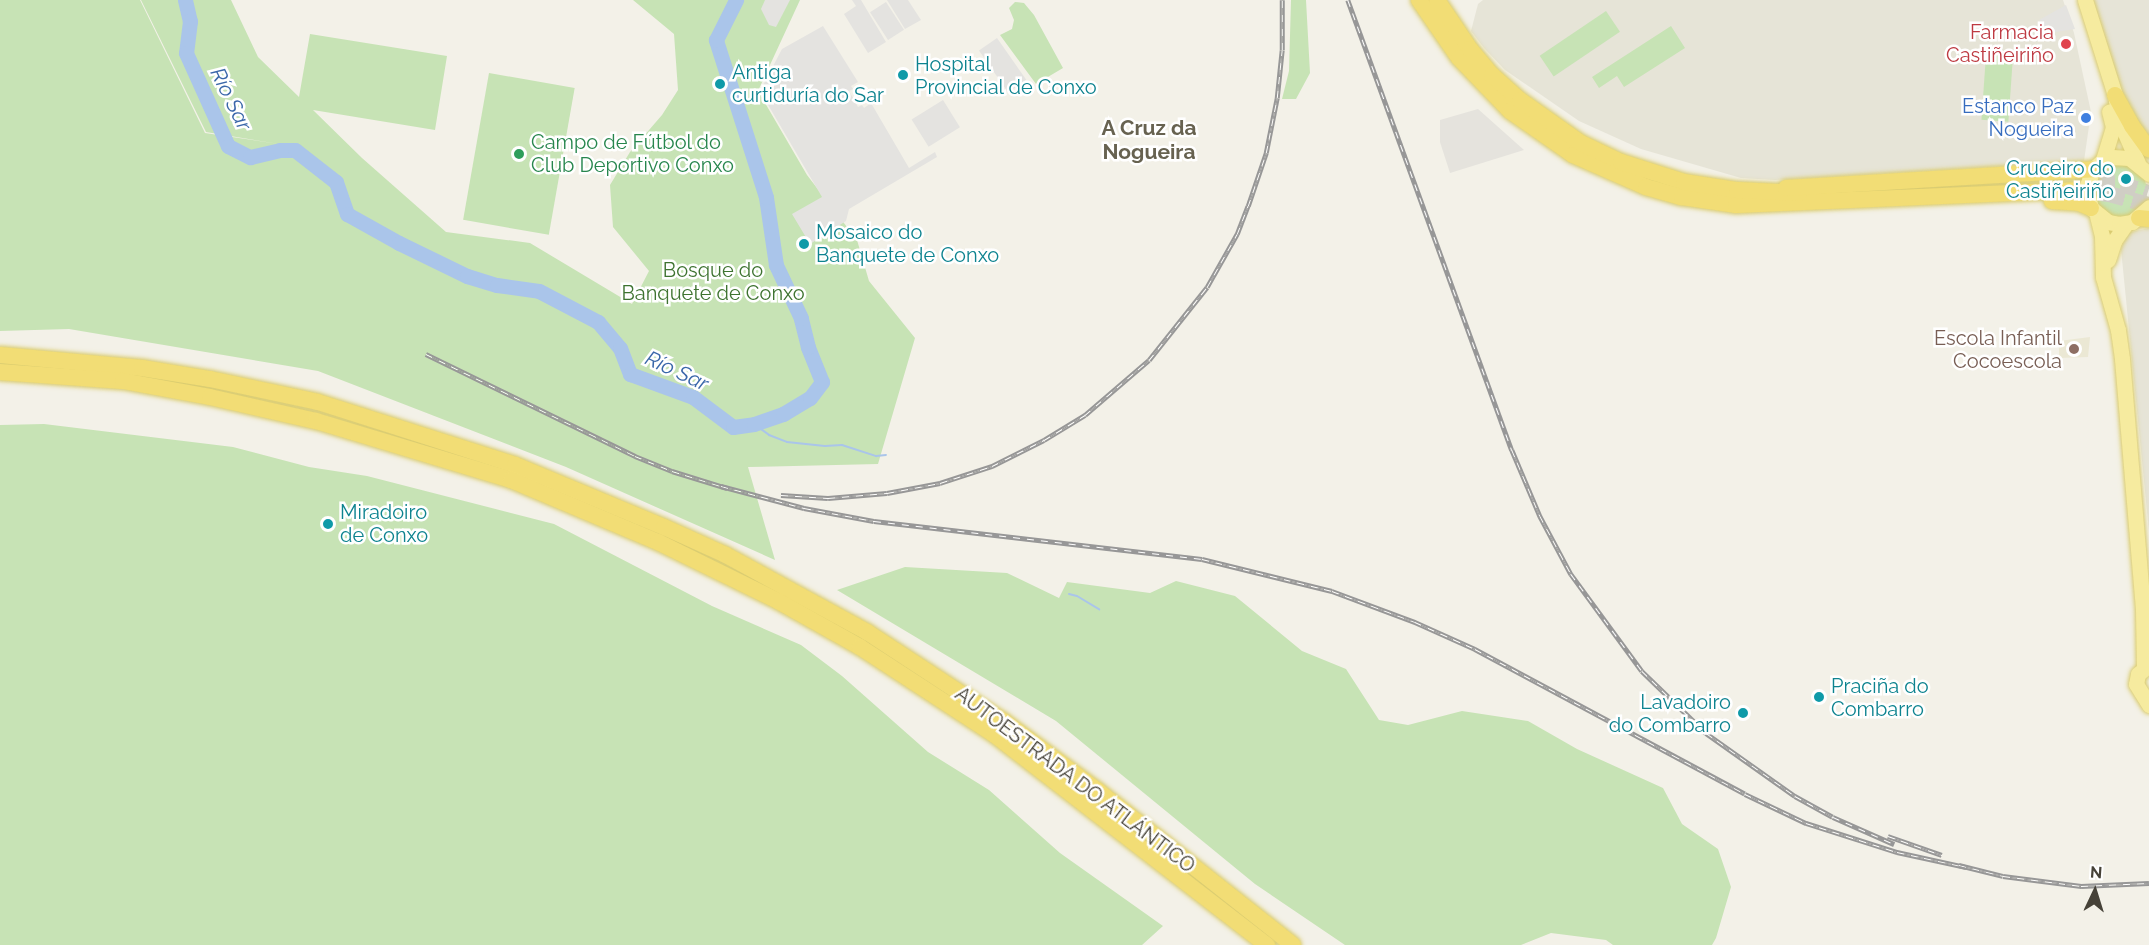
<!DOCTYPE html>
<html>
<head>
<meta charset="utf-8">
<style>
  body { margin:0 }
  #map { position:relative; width:2149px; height:945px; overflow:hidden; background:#f3f1e8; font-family:Raleway,sans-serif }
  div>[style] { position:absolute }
  .residential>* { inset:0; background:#e6e4d7 }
  .industrial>* { inset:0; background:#e5e3dd }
  .education>* { inset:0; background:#ebe8d4 }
  .green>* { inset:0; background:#c7e3b5; transform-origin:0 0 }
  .round { border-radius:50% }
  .parking>* { inset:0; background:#e4e3e0; transform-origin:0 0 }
  .stream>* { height:2px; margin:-1px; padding:0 1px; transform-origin:1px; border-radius:1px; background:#aac5ea }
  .river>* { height:15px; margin:-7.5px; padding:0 7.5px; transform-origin:7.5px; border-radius:7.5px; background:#aac5ea }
  .highway-tunnel>* { height:16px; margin-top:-8px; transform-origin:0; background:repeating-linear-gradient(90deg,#d0cec5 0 16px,transparent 0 24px) }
  .roads { filter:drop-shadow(0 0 2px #dacc70) drop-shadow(0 0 2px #dacc70) }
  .primary>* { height:15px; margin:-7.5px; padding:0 7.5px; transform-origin:7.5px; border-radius:7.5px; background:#f6eb9f }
  .highway>* { height:16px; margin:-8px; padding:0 8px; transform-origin:8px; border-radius:8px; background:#f2dd75 }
  .rail>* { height:4.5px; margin-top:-2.25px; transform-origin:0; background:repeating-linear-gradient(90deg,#fff 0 7px,#979797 0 14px); box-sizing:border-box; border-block:2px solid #979797 }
  .dots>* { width:16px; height:16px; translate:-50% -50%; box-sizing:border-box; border:3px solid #fff; border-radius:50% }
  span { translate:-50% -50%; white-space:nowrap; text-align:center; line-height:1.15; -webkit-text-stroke:5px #fff; paint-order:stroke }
  .health-label { font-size:20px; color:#be3a42 }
  .right { translate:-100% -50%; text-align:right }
  .culture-label { font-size:20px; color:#0d838f }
  .left { translate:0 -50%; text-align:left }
  .shop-label { font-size:20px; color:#366cbe }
  .leisure-label { font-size:20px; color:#27864d }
  .park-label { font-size:20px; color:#3e7330 }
  .education-label { font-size:20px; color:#785e54 }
  .street-label { font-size:20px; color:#464238 }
  .water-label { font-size:21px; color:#3a67a9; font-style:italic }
  .neighbourhood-label { font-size:21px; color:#676250; font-weight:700 }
  .north { position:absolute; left:2065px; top:861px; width:60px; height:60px; -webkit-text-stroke:4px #fff; paint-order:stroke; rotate:4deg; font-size:16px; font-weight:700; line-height:24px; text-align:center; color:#464238 }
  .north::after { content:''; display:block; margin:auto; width:21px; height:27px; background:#464238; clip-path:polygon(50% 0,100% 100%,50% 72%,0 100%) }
</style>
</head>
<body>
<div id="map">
  <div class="residential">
    <i style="clip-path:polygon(1483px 0,2063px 0,2074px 33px,2091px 112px,2084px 161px,1775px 180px,1741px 178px,1641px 149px,1579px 121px,1505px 70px,1484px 48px,1471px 31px,1478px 4px)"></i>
    <i style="clip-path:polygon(2081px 0,2149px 0,2149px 160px,2138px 153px)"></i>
    <i style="clip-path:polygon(2149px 228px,2149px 531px,2121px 249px,2127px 233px)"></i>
  </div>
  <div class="industrial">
    <i style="clip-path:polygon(1478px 109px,1524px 150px,1450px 173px,1440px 142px,1440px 120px)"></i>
  </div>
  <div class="education">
    <i style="clip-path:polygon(2090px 337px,2088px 357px,2059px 358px,2059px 341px)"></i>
  </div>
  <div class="green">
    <i style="clip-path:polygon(0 0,140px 0,205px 133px,279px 144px,206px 132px,141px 0,231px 0,258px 57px,299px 97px,310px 34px,447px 56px,435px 130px,313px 110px,362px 158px,446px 232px,530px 243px,632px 304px,649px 271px,613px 227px,610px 185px,630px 152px,662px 115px,678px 90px,674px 34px,633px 0,800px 0,758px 91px,807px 175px,857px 240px,869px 281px,915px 338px,878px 464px,748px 467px,775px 560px,566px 467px,318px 371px,69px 329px,0 331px)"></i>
    <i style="clip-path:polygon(1291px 0,1306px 0,1310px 73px,1296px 99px,1282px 99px,1289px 71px)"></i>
    <i style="clip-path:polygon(1015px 2px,1024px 3px,1034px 15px,1063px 68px,1036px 84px,1000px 35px,1012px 29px,1014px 20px,1009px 8px)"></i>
    <i style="left:1606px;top:11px;width:25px;height:80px;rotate:56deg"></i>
    <i style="clip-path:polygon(1671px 26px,1685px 48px,1624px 87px,1617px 76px,1599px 88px,1592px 77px)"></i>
    <i style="left:1986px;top:55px;width:27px;height:65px;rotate:4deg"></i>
    <i style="left:489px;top:73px;width:87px;height:149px;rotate:10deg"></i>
    <i class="round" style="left:2095px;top:165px;width:52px;height:52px"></i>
    <i style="clip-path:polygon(44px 424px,233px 447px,309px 467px,367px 476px,554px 524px,712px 606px,801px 645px,842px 676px,928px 752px,989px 790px,1060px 853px,1163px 926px,1142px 945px,0 945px,0 425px)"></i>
    <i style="clip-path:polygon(905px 567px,1007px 573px,1059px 598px,1067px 582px,1150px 593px,1176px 581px,1235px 596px,1302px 651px,1346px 669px,1379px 720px,1408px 725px,1462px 711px,1528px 721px,1577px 749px,1663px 788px,1682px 824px,1718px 849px,1731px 887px,1716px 938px,1712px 945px,1613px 945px,1606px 940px,1551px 933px,1521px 945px,1345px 945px,1255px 884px,1056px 721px,837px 590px)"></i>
  </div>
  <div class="parking">
    <i style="clip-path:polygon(765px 0,790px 0,776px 27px,769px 25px,761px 9px)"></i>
    <i style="clip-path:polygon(852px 0,861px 0,886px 42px,868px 53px,844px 14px,856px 6px)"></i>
    <i style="clip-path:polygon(887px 0,908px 0,921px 20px,905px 29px)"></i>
    <i style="left:886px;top:2px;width:33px;height:19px;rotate:57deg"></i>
    <i style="clip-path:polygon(2066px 5px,2075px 29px,2050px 33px,2039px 20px)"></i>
    <i style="clip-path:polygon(823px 26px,858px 82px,851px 86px,853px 89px,849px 91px,858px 107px,862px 105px,864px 108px,871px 103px,909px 168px,935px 152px,937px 157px,849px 209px,846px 221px,810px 244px,792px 214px,822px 197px,760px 91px,782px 49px)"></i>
    <i style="left:997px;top:38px;width:51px;height:22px;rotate:55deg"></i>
    <i style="left:943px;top:100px;width:32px;height:37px;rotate:58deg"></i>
  </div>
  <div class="stream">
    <i style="left:754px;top:424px;width:19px;rotate:36deg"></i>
    <i style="left:769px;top:435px;width:19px;rotate:21deg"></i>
    <i style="left:787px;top:442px;width:38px;rotate:6deg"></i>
    <i style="left:825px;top:446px;width:17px;rotate:-3deg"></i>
    <i style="left:842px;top:445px;width:36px;rotate:18deg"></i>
    <i style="left:876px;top:456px;width:10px;rotate:-6deg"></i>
    <i style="left:1069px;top:594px;width:8px;rotate:14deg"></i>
    <i style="left:1077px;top:596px;width:26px;rotate:31deg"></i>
  </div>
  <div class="river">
    <i style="left:185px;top:0;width:22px;rotate:77deg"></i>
    <i style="left:190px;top:21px;width:32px;rotate:97deg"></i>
    <i style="left:186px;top:53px;width:102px;rotate:65.7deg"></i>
    <i style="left:228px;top:146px;width:25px;rotate:27deg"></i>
    <i style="left:250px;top:157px;width:31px;rotate:-13deg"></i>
    <i style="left:280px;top:150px;width:15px"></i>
    <i style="left:295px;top:150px;width:52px;rotate:38deg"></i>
    <i style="left:336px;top:182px;width:34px;rotate:71deg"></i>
    <i style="left:347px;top:214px;width:60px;rotate:29.1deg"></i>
    <i style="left:399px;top:243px;width:76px;rotate:25.9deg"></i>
    <i style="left:467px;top:276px;width:31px;rotate:17deg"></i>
    <i style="left:497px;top:285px;width:42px;rotate:8.1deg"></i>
    <i style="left:539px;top:291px;width:67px;rotate:27.7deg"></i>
    <i style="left:598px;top:322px;width:34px;rotate:50deg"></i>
    <i style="left:620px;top:348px;width:28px;rotate:69deg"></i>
    <i style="left:630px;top:374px;width:67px;rotate:20.1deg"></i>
    <i style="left:693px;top:397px;width:50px;rotate:36.9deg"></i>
    <i style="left:733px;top:427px;width:21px;rotate:-8deg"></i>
    <i style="left:754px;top:424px;width:31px;rotate:-19deg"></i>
    <i style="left:783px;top:414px;width:31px;rotate:-31deg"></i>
    <i style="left:810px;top:398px;width:20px;rotate:-53deg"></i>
    <i style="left:822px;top:382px;width:38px;rotate:-112deg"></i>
    <i style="left:808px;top:347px;width:30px;rotate:-104deg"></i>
    <i style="left:801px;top:318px;width:59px;rotate:-115.3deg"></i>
    <i style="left:776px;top:265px;width:69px;rotate:-98.4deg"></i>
    <i style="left:766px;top:197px;width:165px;rotate:-107.7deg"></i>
    <i style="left:716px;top:40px;width:45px;rotate:-63.4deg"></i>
  </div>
  <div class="highway-tunnel">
    <i style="left:2075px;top:180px;width:46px;rotate:5deg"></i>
    <i style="left:2121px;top:184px;width:28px;rotate:18deg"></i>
    <i style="left:2075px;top:190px;width:34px;rotate:7deg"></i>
    <i style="left:2109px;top:194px;width:41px;rotate:15.4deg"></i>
  </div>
  <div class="roads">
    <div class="primary">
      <i style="left:2085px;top:0;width:100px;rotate:72.5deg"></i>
      <i style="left:2115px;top:95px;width:27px;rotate:80deg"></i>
      <i style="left:2120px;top:122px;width:45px;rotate:66.3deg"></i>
      <i style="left:2103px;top:160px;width:34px;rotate:-73deg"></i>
      <i style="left:2113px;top:127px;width:16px;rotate:-104deg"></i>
      <i style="left:2149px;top:174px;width:26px;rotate:-141deg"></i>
      <i style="left:2129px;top:158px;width:17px;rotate:-177deg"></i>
      <i style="left:2112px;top:157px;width:9px;rotate:162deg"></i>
      <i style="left:2103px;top:160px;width:13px;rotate:138deg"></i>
      <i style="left:2093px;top:169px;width:20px;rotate:110deg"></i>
      <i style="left:2086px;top:188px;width:21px;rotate:76deg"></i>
      <i style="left:2091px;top:208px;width:22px;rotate:39deg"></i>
      <i style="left:2108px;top:222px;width:11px;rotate:10deg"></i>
      <i style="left:2119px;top:224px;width:13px;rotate:-9deg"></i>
      <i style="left:2132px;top:222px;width:23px;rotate:-41deg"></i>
      <i style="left:2097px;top:216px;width:21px;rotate:76deg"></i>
      <i style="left:2102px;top:236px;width:41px;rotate:88.6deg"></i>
      <i style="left:2103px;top:277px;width:55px;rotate:74.2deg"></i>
      <i style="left:2118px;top:330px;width:29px;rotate:82deg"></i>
      <i style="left:2122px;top:359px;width:252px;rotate:85.2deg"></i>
      <i style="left:2143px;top:610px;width:57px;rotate:89deg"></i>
      <i style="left:2108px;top:260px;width:20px;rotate:-72deg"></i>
      <i style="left:2114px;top:241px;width:21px;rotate:-55deg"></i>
      <i style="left:2149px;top:665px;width:14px;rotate:141deg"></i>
      <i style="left:2138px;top:674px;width:10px;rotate:101deg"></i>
      <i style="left:2136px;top:684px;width:25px;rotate:58deg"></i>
    </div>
    <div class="highway">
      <i style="left:1419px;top:0;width:70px;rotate:55.4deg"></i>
      <i style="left:1459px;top:58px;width:74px;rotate:46.1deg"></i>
      <i style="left:1510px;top:111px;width:77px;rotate:34.9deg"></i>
      <i style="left:1573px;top:155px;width:80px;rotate:23.7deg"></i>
      <i style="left:1646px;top:187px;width:37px;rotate:16deg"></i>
      <i style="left:1682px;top:197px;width:55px;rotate:8.4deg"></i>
      <i style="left:1736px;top:205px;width:339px;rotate:-2.5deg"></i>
      <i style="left:1437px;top:0;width:59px;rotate:56deg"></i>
      <i style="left:1470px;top:49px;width:34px;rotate:50deg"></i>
      <i style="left:1492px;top:75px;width:38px;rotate:42deg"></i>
      <i style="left:1520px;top:100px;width:75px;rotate:35.2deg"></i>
      <i style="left:1581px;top:143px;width:44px;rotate:25.4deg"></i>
      <i style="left:1621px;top:162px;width:66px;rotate:17.6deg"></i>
      <i style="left:1684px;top:182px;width:54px;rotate:8.6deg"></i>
      <i style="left:1737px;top:190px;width:62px;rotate:2.8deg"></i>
      <i style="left:2115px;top:95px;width:35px;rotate:61deg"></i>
      <i style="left:2132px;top:126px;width:29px;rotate:54deg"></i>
      <i style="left:1786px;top:188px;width:308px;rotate:-3.5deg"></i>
      <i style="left:2052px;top:201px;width:27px;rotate:4deg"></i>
      <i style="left:2079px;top:203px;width:13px;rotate:23deg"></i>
      <i style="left:2139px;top:218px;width:10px;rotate:6deg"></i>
      <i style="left:0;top:355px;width:143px;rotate:5.2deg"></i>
      <i style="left:142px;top:368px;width:69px;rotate:9.2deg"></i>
      <i style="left:210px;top:379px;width:110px;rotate:12deg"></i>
      <i style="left:318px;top:402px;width:207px;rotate:17.7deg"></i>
      <i style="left:515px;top:465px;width:161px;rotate:22.6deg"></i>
      <i style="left:664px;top:527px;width:68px;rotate:24.3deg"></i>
      <i style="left:726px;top:555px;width:161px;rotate:28.6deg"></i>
      <i style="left:867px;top:632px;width:163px;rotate:33.2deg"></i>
      <i style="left:1003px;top:721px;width:118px;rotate:36.4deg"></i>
      <i style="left:1098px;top:791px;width:248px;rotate:38.3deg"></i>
      <i style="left:0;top:372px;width:123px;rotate:4.2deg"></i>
      <i style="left:123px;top:381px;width:88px;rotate:10.4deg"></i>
      <i style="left:210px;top:397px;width:109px;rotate:12.8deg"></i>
      <i style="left:316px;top:421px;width:204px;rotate:16.8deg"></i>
      <i style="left:511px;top:480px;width:160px;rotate:22.9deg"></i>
      <i style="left:658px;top:542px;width:134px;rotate:26.2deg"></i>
      <i style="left:778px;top:601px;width:94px;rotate:29.3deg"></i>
      <i style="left:860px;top:647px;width:161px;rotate:33.1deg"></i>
      <i style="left:995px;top:735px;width:344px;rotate:37.7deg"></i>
    </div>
  </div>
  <div class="rail">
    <i style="left:1348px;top:0;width:479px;rotate:70deg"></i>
    <i style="left:1512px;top:450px;width:72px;rotate:67deg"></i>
    <i style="left:1540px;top:516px;width:66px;rotate:61.9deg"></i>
    <i style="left:1571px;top:574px;width:120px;rotate:53.8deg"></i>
    <i style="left:1642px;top:671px;width:89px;rotate:44.1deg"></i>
    <i style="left:1706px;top:733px;width:109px;rotate:35.3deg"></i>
    <i style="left:1795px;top:796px;width:43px;rotate:28.9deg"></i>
    <i style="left:1833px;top:817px;width:67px;rotate:23.9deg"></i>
    <i style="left:426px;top:354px;width:233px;rotate:26deg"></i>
    <i style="left:635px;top:456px;width:40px;rotate:22deg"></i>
    <i style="left:672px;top:471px;width:58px;rotate:17.2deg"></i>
    <i style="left:721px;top:486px;width:86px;rotate:14.8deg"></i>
    <i style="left:804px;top:508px;width:71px;rotate:10.5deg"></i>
    <i style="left:874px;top:521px;width:330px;rotate:6.6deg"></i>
    <i style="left:1202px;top:559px;width:134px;rotate:13.8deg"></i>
    <i style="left:1332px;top:591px;width:89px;rotate:20.5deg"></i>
    <i style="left:1415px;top:622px;width:66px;rotate:24.2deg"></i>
    <i style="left:1475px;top:649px;width:306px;rotate:28.2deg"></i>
    <i style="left:1745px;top:794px;width:68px;rotate:25.4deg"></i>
    <i style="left:1806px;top:823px;width:96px;rotate:17.7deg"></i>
    <i style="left:1897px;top:852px;width:71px;rotate:12.3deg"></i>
    <i style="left:781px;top:495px;width:47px;rotate:3.7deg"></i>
    <i style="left:828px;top:498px;width:59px;rotate:-4.8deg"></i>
    <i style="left:887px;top:493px;width:54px;rotate:-10.7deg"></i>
    <i style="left:940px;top:483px;width:55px;rotate:-18.1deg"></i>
    <i style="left:992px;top:466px;width:58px;rotate:-26.6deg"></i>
    <i style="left:1044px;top:440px;width:48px;rotate:-31.4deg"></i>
    <i style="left:1085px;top:415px;width:84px;rotate:-40.7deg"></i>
    <i style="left:1149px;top:360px;width:93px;rotate:-51.5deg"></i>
    <i style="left:1207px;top:287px;width:61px;rotate:-60.5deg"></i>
    <i style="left:1237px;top:234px;width:30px;rotate:-69deg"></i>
    <i style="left:1248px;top:206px;width:56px;rotate:-71.2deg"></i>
    <i style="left:1266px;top:153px;width:56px;rotate:-78.7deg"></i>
    <i style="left:1277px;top:98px;width:48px;rotate:-84.1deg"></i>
    <i style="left:1282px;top:50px;width:50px;rotate:-90deg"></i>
    <i style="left:1888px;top:836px;width:57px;rotate:19.4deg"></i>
    <i style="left:1959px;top:865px;width:45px;rotate:14deg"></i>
    <i style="left:2003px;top:876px;width:79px;rotate:7.3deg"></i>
    <i style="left:2081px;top:886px;width:68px;rotate:-2.5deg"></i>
  </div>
  <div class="dots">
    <i style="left:2066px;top:44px;background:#e0444e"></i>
    <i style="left:903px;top:75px;background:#0f9aa8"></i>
    <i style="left:720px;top:84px;background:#0f9aa8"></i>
    <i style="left:2086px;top:118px;background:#3f7fe0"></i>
    <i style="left:519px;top:154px;background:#2e9e5b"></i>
    <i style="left:2126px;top:179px;background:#0f9aa8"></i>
    <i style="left:804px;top:244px;background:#0f9aa8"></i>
    <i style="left:2074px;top:349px;background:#8d6e63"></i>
    <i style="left:328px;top:524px;background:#0f9aa8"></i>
    <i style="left:1819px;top:697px;background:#0f9aa8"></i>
    <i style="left:1743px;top:713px;background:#0f9aa8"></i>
  </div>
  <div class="health-label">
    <span class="right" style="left:2054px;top:44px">Farmacia<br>Castiñeiriño</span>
  </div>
  <div class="culture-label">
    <span class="left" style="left:915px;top:76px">Hospital<br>Provincial de Conxo</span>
    <span class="left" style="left:732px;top:84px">Antiga<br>curtiduría do Sar</span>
    <span class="right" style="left:2114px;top:180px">Cruceiro do<br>Castiñeiriño</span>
    <span class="left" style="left:816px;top:244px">Mosaico do<br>Banquete de Conxo</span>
    <span class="left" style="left:340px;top:524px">Miradoiro<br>de Conxo</span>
    <span class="left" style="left:1831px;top:698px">Praciña do<br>Combarro</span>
    <span class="right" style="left:1731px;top:714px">Lavadoiro<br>do Combarro</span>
  </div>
  <div class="shop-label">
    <span class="right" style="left:2074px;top:118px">Estanco Paz<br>Nogueira</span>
  </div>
  <div class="leisure-label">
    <span class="left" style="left:531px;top:154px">Campo de Fútbol do<br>Club Deportivo Conxo</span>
  </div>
  <div class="park-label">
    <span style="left:713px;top:282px">Bosque do<br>Banquete de Conxo</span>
  </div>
  <div class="education-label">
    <span class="right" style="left:2062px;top:350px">Escola Infantil<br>Cocoescola</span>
  </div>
  <div class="street-label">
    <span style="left:1075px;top:780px;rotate:37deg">AUTOESTRADA DO ATLÁNTICO</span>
  </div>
  <div class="water-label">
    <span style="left:231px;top:99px;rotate:64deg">Río Sar</span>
    <span style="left:677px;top:371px;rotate:25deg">Río Sar</span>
  </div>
  <div class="neighbourhood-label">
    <span style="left:1149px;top:140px">A Cruz da<br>Nogueira</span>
  </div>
  <div class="north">N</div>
</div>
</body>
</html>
